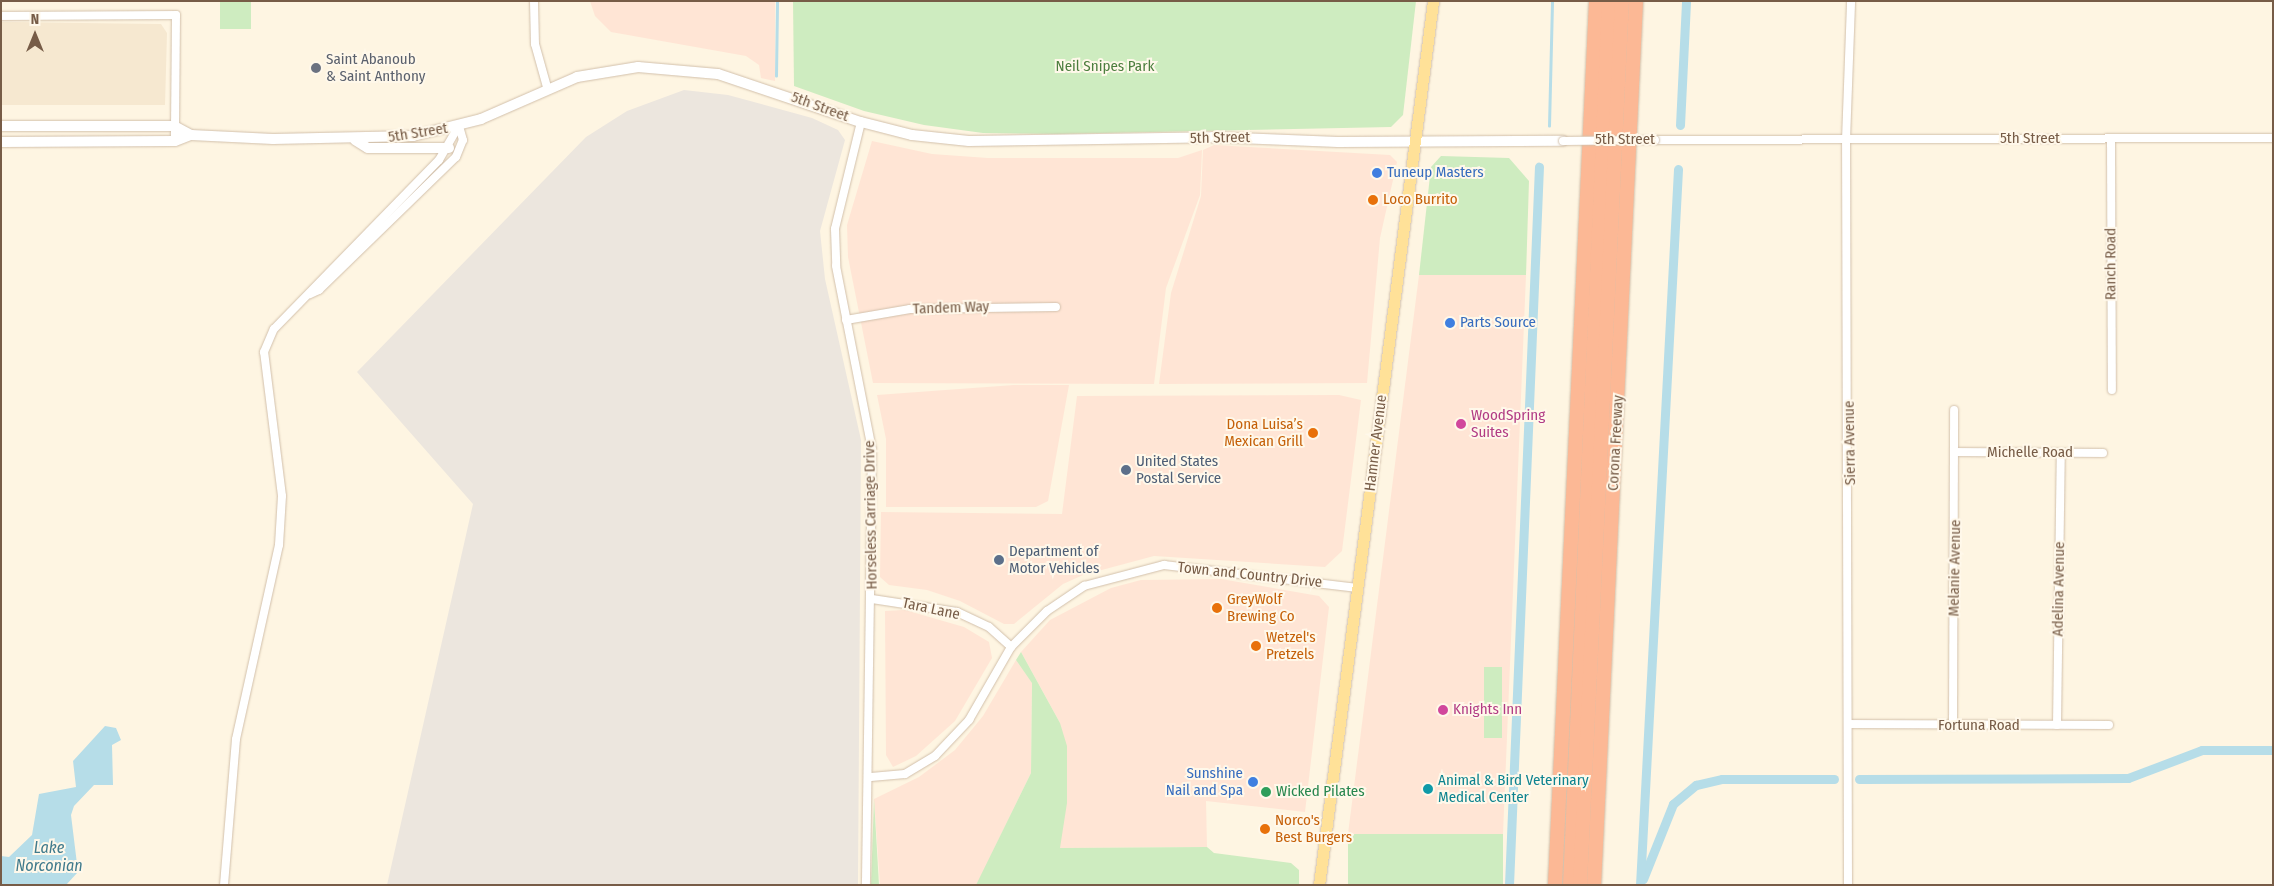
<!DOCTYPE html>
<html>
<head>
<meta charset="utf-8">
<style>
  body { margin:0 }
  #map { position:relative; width:2274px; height:886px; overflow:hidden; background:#fef5e2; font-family:"Fira Sans Condensed",sans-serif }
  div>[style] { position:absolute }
  .residential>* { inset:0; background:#f6e8d0 }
  .commercial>* { inset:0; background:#ffe5d5 }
  .industrial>* { inset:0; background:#ece6de }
  .green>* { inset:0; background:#ceecc0; transform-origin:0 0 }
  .water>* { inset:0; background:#b6dde8 }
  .stream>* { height:2.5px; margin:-1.25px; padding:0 1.25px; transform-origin:1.25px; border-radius:1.25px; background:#b6dde8 }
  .canal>* { height:9px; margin:-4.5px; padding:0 4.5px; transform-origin:4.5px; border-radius:4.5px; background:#b6dde8 }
  .roads { filter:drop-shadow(0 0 1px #d2c0ab) drop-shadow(0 0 1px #d2c0ab) }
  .street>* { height:8px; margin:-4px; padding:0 4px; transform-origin:4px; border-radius:4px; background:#fff }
  .secondary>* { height:10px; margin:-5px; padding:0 5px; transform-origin:5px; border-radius:5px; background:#fff }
  .primary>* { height:11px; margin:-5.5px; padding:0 5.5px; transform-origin:5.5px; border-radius:5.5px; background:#ffe198 }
  .highway>* { height:14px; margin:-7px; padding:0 7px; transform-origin:7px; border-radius:7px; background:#fcb895 }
  .bridges { filter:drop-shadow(0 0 1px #d2c0ab) drop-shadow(0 0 1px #d2c0ab) }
  .street-bridge>* { height:8px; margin:-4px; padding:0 4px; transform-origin:4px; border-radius:4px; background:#fff }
  .dots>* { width:14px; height:14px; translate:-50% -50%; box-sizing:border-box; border:2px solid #fff8ea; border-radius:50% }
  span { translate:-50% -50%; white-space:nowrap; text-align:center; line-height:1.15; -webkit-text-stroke:4px #fff8ea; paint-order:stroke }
  .worship-label { font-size:15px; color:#5b616d }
  .left { translate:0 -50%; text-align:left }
  .park-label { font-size:15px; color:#4c7e3e }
  .street-label { font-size:15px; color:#775c47 }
  .shop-label { font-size:15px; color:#366cbe }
  .right { translate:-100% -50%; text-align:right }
  .food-label { font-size:15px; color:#c56008 }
  .hotel-label { font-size:15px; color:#b23c85 }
  .service-label { font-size:15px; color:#4e5e75 }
  .culture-label { font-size:15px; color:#0d838f }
  .leisure-label { font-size:15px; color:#27864d }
  .water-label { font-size:16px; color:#3f7a8c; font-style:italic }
  .frame { position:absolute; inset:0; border:2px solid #775c47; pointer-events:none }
  .north { position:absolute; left:10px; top:10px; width:50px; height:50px; -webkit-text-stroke:4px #fff8ea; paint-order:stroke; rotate:0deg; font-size:14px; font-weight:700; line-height:20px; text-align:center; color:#775c47 }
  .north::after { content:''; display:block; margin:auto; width:18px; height:22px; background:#775c47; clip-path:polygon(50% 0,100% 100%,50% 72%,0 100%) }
</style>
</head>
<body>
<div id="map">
  <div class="residential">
    <i style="clip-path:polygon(1px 22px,161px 24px,167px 33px,165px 105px,1px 105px)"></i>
  </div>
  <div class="commercial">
    <i style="clip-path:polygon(590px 1px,775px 1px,775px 81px,761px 78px,759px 65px,746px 56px,611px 32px,595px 16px)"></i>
    <i style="clip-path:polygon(872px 141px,932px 154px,988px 158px,1178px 158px,1202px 150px,1200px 195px,1166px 288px,1154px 384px,873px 383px,848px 257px,847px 225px)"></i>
    <i style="clip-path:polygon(1214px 145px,1390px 155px,1397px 162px,1380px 238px,1367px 383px,1159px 384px,1171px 293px,1201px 196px,1203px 150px)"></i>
    <i style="clip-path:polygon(1419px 275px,1526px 275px,1503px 834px,1348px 834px)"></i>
    <i style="clip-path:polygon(1014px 385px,1069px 385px,1048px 501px,1036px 507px,886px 507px,886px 439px,877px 395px)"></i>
    <i style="clip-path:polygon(1339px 395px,1361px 400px,1342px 551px,1325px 567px,1154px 556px,1083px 575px,1063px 584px,1014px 624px,1004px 624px,960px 601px,927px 590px,889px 585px,880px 577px,881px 512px,1062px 514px,1077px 396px)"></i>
    <i style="clip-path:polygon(1221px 579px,1319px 596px,1329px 607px,1305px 812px,1206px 801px,1207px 847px,1059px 848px,1060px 723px,1021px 652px,1050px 620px,1111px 588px,1141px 580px)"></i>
    <i style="clip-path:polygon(905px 610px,964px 627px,989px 642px,992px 658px,955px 721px,916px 756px,893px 767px,886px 755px,885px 611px)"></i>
    <i style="clip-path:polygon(1016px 660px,1032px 682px,1031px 773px,979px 880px,976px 885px,880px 885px,874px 799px,919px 777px,955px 750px,983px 716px)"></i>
  </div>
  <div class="industrial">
    <i style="clip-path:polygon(684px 90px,728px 95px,812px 118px,838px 130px,845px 140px,820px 231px,825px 279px,861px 440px,858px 885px,387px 885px,473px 504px,357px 372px,586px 137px,627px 111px)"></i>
  </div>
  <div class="green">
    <i style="left:220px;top:1px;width:31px;height:28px"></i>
    <i style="clip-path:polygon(793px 1px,1416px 1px,1403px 115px,1391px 127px,1058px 134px,983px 133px,924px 125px,864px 111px,794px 86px)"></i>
    <i style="clip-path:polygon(1441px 156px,1509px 158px,1529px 181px,1526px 275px,1419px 275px,1431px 167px)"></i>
    <i style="clip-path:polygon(1021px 652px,1060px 723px,1067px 746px,1067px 803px,1060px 848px,1207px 847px,1214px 853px,1291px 863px,1299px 870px,1299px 885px,976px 885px,1031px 773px,1032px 683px,1016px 660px)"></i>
    <i style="left:1502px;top:667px;width:71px;height:18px;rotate:90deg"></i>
    <i style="clip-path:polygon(874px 799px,879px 885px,871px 885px)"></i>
    <i style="left:1348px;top:834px;width:155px;height:51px"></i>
  </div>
  <div class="water">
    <i style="clip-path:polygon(105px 726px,116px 728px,121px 740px,112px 745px,113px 785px,94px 785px,74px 806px,71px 815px,78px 872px,66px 885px,1px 885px,1px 856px,9px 857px,32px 835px,39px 794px,76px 787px,73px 761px)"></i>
  </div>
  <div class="stream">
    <i style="left:776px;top:76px;width:75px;rotate:-89.2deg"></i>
    <i style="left:1549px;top:126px;width:125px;rotate:-88.6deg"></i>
  </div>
  <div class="canal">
    <i style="left:1680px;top:125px;width:124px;rotate:-87.2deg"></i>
    <i style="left:1859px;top:779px;width:269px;rotate:-0.2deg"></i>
    <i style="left:2128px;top:778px;width:79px;rotate:-20.7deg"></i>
    <i style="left:2202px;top:750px;width:71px"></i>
    <i style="left:1643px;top:879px;width:81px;rotate:-68.2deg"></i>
    <i style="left:1673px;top:804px;width:30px;rotate:-40deg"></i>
    <i style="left:1696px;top:785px;width:27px;rotate:-13deg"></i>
    <i style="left:1722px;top:779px;width:112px"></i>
    <i style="left:1509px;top:885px;width:719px;rotate:-87.61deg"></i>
    <i style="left:1640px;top:885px;width:717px;rotate:-86.96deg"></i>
  </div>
  <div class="roads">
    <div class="street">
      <i style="left:534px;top:1px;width:43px;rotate:88.7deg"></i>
      <i style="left:535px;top:44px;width:45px;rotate:74.4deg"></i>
      <i style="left:1px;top:16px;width:175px;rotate:-0.3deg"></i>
      <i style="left:176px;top:15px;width:126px;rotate:90.5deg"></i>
      <i style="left:861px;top:122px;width:110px;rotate:103.7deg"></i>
      <i style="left:835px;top:229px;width:37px;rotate:88deg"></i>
      <i style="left:836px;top:266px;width:187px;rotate:78.9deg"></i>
      <i style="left:872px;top:450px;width:435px;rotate:90.8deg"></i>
      <i style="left:2111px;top:138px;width:252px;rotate:89.8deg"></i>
      <i style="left:1655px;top:140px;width:618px;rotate:-0.19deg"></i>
      <i style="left:310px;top:294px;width:10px;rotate:-24deg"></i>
      <i style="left:319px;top:290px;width:191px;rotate:-44.2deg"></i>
      <i style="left:456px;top:157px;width:18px;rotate:-68deg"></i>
      <i style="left:463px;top:140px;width:15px;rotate:-106deg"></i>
      <i style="left:846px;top:320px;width:65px;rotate:-9.8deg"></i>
      <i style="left:910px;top:309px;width:146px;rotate:-0.8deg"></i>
      <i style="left:1957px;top:452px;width:146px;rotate:0.4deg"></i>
      <i style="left:872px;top:599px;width:86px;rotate:8.7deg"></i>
      <i style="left:957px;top:612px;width:35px;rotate:25deg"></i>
      <i style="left:989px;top:627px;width:30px;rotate:42deg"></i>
      <i style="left:1849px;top:724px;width:260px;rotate:0.2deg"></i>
      <i style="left:2057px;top:725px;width:271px;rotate:-89.2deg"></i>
      <i style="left:1953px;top:726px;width:316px;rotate:-89.8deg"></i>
      <i style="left:871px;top:777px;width:34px;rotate:-5deg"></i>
      <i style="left:905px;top:774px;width:35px;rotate:-31deg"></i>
      <i style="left:935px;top:756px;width:50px;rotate:-46.6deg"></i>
      <i style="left:969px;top:720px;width:84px;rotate:-60.1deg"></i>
      <i style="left:1011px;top:647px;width:51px;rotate:-45deg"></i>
      <i style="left:1047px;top:611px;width:45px;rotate:-34deg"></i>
      <i style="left:1084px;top:586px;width:83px;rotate:-14.7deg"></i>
      <i style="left:1164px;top:565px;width:195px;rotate:6.8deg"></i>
      <i style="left:224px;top:885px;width:146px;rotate:-85.3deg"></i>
      <i style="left:236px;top:739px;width:199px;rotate:-77.5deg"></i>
      <i style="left:279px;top:545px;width:49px;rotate:-86.5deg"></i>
      <i style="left:282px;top:496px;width:145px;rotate:-97.1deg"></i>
      <i style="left:264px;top:352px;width:25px;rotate:-67deg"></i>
      <i style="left:274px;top:329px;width:236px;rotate:-45.7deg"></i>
      <i style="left:439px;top:160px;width:39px;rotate:-60deg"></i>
      <i style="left:1848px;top:885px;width:745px;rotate:-90.15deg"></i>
      <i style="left:1846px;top:140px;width:139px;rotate:-87.9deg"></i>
    </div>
    <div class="secondary">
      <i style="left:1px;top:126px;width:173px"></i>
      <i style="left:174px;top:126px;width:19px;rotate:28deg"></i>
      <i style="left:355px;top:140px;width:15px;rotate:32deg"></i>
      <i style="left:368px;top:148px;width:81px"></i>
      <i style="left:1px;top:142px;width:174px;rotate:-0.3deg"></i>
      <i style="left:175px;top:141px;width:17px;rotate:-21deg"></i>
      <i style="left:191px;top:135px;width:82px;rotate:2.8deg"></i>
      <i style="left:273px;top:139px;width:140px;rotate:-1.2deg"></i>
      <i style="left:413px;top:136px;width:70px;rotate:-14deg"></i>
      <i style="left:481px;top:119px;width:105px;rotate:-23.6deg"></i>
      <i style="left:577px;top:77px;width:62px;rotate:-9.3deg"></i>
      <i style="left:638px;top:67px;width:80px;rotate:5deg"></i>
      <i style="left:718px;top:74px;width:151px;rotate:18.6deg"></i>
      <i style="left:861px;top:122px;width:53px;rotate:14.3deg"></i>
      <i style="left:912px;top:135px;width:57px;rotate:6deg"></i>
      <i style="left:969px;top:141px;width:244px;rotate:-0.9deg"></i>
      <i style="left:1213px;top:137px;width:125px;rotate:2.3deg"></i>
      <i style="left:1338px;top:142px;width:225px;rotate:-0.3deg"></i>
    </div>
    <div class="primary">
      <i style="left:1319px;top:885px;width:891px;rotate:-82.65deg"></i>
    </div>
    <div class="highway">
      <i style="left:1555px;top:885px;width:885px;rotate:-87.34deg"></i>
      <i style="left:1570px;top:885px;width:885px;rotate:-87.47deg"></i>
      <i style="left:1580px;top:885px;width:885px;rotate:-87.28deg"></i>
      <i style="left:1594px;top:885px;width:885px;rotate:-87.28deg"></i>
    </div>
  </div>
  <div class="bridges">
    <div class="street-bridge">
      <i style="left:1563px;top:141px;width:92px;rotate:-0.6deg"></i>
    </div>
  </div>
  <div class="dots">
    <i style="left:316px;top:68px;background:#6b7280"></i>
    <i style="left:1377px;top:173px;background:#3f7fe0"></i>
    <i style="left:1373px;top:200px;background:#e8710a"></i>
    <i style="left:1450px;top:323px;background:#3f7fe0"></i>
    <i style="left:1461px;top:424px;background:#d1479c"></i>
    <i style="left:1313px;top:433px;background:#e8710a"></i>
    <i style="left:1126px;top:470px;background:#5c6f8a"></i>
    <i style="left:999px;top:560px;background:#5c6f8a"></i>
    <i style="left:1217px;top:608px;background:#e8710a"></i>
    <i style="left:1256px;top:646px;background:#e8710a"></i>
    <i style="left:1443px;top:710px;background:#d1479c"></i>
    <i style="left:1253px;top:782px;background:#3f7fe0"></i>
    <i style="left:1428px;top:789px;background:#0f9aa8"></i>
    <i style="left:1266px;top:792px;background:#2e9e5b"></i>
    <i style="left:1265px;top:829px;background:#e8710a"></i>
  </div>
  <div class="worship-label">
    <span class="left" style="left:326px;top:68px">Saint Abanoub<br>&amp; Saint Anthony</span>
  </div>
  <div class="park-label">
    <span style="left:1105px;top:67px">Neil Snipes Park</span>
  </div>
  <div class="street-label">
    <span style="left:820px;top:107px;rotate:20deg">5th Street</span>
    <span style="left:418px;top:133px;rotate:-9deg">5th Street</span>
    <span style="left:1220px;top:138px;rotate:-1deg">5th Street</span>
    <span style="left:2030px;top:139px">5th Street</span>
    <span style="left:1625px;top:140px">5th Street</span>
    <span style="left:2111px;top:264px;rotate:-90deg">Ranch Road</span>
    <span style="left:951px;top:308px;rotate:-2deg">Tandem Way</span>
    <span style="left:1376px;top:443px;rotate:-83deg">Hamner Avenue</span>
    <span style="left:1616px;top:443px;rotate:-87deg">Corona Freeway</span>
    <span style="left:1850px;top:443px;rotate:-91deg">Sierra Avenue</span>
    <span style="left:2030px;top:453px">Michelle Road</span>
    <span style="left:871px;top:515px;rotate:-91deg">Horseless Carriage Drive</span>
    <span style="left:1955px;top:568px;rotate:-89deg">Melanie Avenue</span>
    <span style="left:1250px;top:575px;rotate:6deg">Town and Country Drive</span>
    <span style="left:2059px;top:589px;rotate:-89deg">Adelina Avenue</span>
    <span style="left:931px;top:609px;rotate:12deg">Tara Lane</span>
    <span style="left:1979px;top:726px">Fortuna Road</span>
  </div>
  <div class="shop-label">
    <span class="left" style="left:1387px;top:173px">Tuneup Masters</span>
    <span class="left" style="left:1460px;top:323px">Parts Source</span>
    <span class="right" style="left:1243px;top:782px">Sunshine<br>Nail and Spa</span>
  </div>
  <div class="food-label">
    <span class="left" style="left:1383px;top:200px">Loco Burrito</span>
    <span class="right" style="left:1303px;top:433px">Dona Luisa’s<br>Mexican Grill</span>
    <span class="left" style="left:1227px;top:608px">GreyWolf<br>Brewing Co</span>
    <span class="left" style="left:1266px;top:646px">Wetzel's<br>Pretzels</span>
    <span class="left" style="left:1275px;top:829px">Norco's<br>Best Burgers</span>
  </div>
  <div class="hotel-label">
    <span class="left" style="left:1471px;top:424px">WoodSpring<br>Suites</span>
    <span class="left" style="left:1453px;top:710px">Knights Inn</span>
  </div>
  <div class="service-label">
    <span class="left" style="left:1136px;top:470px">United States<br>Postal Service</span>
    <span class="left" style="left:1009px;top:560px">Department of<br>Motor Vehicles</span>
  </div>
  <div class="culture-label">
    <span class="left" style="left:1438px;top:789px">Animal &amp; Bird Veterinary<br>Medical Center</span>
  </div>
  <div class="leisure-label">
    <span class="left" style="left:1276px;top:792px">Wicked Pilates</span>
  </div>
  <div class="water-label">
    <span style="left:49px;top:857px">Lake<br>Norconian</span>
  </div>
  <div class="frame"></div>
  <div class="north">N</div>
</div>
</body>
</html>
